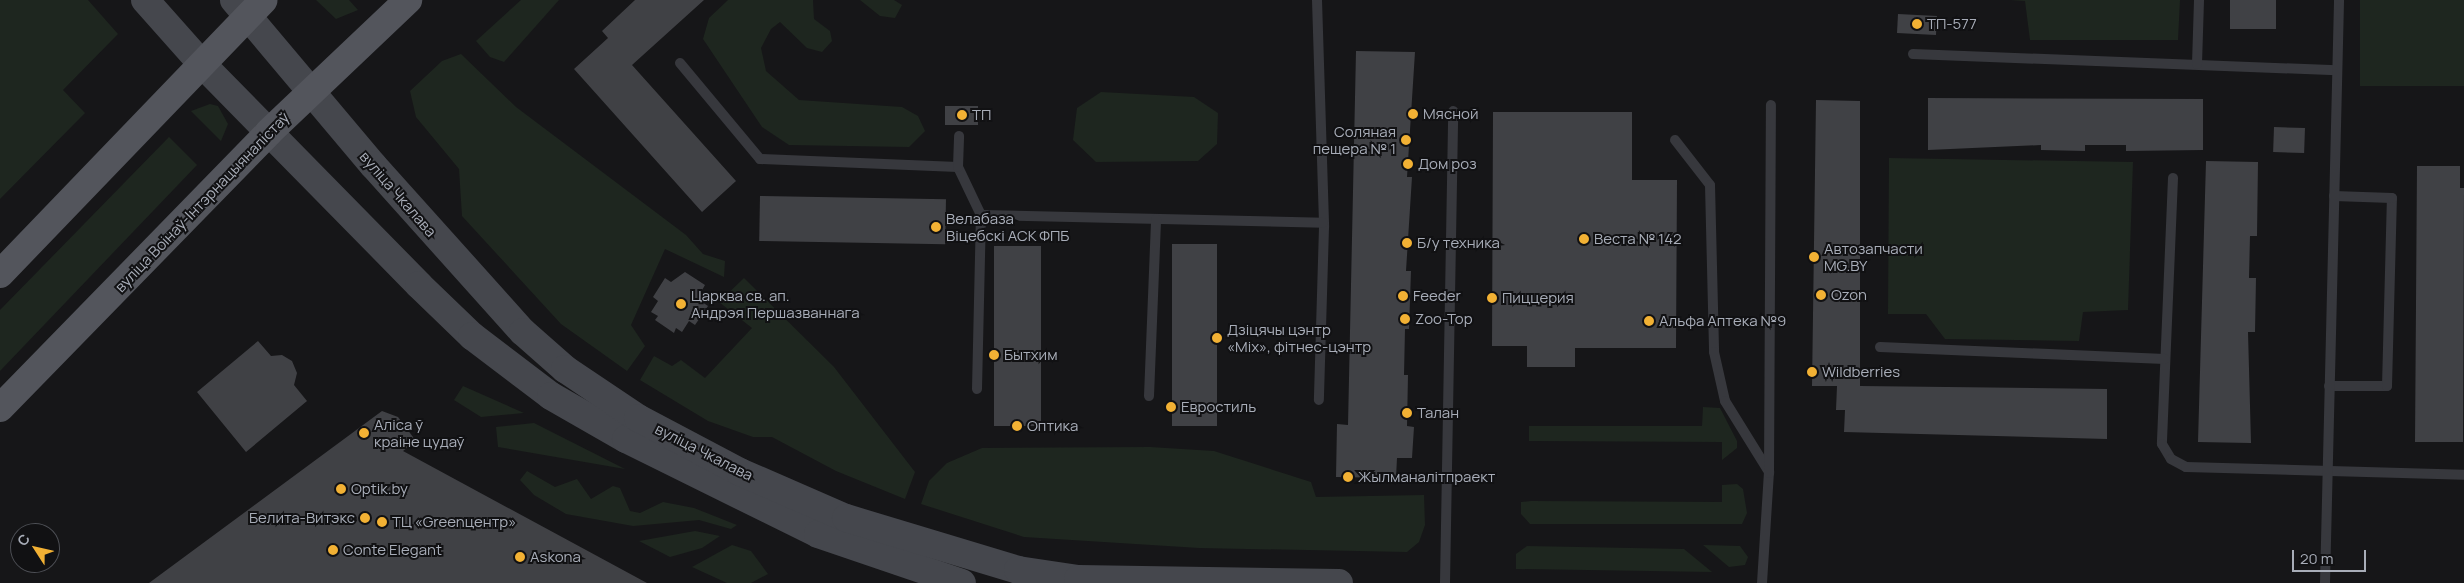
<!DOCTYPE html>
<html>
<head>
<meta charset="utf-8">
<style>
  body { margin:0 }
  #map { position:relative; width:2464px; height:583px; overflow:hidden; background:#161618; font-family:Manrope,sans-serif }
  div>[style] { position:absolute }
  .green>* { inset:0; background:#1e261f; transform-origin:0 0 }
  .building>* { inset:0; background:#404145; transform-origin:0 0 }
  .service>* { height:10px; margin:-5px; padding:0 5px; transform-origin:5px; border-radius:5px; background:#37383d }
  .secondary>* { height:28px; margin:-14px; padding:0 14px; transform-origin:14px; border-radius:14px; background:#45474d }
  .primary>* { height:28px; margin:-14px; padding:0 14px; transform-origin:14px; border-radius:14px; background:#53555c }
  .dots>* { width:14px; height:14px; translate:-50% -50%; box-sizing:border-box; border:2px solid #111113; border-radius:50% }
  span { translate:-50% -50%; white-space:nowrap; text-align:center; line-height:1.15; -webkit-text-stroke:4px #111113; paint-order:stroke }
  .poi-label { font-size:15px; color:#a8adb8 }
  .left { translate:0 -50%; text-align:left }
  .right { translate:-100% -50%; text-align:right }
  .street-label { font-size:15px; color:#a8adb8 }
  .north { position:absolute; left:10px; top:523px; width:50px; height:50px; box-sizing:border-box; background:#111113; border:1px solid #4d4f55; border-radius:50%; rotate:305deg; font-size:14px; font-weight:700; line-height:20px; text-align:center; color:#a8adb8 }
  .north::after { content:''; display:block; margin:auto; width:18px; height:22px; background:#f2b134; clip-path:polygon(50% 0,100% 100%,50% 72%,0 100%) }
  .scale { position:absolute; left:2292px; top:550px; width:74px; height:22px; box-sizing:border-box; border:2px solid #a8adb8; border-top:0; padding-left:6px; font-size:15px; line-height:18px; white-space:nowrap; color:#a8adb8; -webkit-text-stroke:4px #111113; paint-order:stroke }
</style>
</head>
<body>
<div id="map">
  <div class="green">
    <i style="clip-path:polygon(0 0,88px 0,118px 34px,63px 90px,85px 113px,0 199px)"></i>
    <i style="clip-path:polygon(316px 0,349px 0,358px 10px,336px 19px)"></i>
    <i style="clip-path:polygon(521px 0,559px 0,504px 62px,490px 57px,476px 41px)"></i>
    <i style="clip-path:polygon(728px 0,813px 0,814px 19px,830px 31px,832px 41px,822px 52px,807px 48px,780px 22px,771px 29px,761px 48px,766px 71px,799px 100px,902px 107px,918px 116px,925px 131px,909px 147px,789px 145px,762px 127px,703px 39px,709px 18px)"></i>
    <i style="clip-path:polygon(860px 0,894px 0,902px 5px,895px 18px,880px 16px)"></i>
    <i style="clip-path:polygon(2010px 0,2180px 0,2178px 40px,2030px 40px,2025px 1px)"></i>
    <i style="left:2360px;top:0;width:104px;height:86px"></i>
    <i style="clip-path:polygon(461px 54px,516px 107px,686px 235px,703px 254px,725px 261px,724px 277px,665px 249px,631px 325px,645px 346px,627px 371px,561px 324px,462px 216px,459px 169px,416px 117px,410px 91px,442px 61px)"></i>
    <i style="clip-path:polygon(1101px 92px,1194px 97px,1218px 113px,1217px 144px,1198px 161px,1096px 162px,1073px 140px,1077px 108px)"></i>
    <i style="clip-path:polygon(210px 104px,218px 106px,228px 124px,221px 141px,191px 111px)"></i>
    <i style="clip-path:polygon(169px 137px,197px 165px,0 371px,0 310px)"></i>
    <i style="clip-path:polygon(1889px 158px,2133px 162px,2128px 310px,2083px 312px,2079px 341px,1945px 339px,1926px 314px,1888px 314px)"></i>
    <i style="clip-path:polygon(744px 278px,834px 367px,915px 472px,905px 499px,836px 471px,772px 437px,753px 437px,708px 421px,640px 380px,654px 356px,672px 366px,681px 360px,705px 378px,752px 328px,719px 302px)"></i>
    <i style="clip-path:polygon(463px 386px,524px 413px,481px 417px,454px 400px)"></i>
    <i style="clip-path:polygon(1703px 407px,1720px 408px,1737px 441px,1737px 448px,1722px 460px,1722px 442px,1529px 441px,1529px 426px,1702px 426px)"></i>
    <i style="clip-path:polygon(534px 423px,625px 469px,498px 447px,496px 427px)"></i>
    <i style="clip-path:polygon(1150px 447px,1214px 451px,1311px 482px,1316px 497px,1424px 495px,1425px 525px,1419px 542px,1407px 552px,1199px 548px,1024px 537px,921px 504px,929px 481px,947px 463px,982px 448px)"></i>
    <i style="clip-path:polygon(527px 471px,555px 487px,577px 479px,591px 499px,613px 486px,620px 488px,630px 511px,640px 513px,663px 502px,694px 508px,737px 525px,731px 529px,699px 520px,633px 526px,566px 514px,534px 495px,520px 480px)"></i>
    <i style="clip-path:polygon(1737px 484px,1743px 489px,1747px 513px,1742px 524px,1530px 524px,1521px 514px,1521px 502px,1531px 501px,1722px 502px,1722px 485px)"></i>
    <i style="clip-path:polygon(695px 531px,720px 536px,702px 548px,670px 557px,639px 541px)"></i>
    <i style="clip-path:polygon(732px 545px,751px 551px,768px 574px,751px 583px,727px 583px,692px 567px)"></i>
    <i style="clip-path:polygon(1703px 545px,1740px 546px,1748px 557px,1745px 565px,1729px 567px)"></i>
    <i style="clip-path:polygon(1527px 546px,1684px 549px,1712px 572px,1516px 569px,1516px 554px)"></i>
  </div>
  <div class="building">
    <i style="clip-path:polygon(635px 0,704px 0,632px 65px,736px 181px,702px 212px,574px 69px,608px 38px,602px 31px)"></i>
    <i style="left:2230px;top:0;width:46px;height:29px"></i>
    <i style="left:1898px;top:14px;width:39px;height:19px;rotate:3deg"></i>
    <i style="clip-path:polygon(1356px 51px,1415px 52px,1407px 177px,1412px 177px,1406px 271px,1411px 271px,1409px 329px,1405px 329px,1404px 375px,1408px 375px,1407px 426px,1414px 427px,1412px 458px,1397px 458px,1396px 478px,1336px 477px,1337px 424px,1348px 425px)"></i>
    <i style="clip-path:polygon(1928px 98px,2203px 99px,2203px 150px,2126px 151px,2126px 145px,2085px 145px,2085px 151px,2041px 150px,2041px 145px,1928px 150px)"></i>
    <i style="clip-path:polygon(1816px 100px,1860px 101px,1860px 386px,2107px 389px,2107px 439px,1844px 432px,1845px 410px,1836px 410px,1837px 386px,1812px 386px)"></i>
    <i style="left:945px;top:106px;width:33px;height:19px"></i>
    <i style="clip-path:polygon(1493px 112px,1632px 112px,1632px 180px,1677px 180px,1676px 348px,1575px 348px,1575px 367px,1527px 367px,1527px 346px,1492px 346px)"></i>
    <i style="left:2274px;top:127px;width:31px;height:25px;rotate:2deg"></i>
    <i style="clip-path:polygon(2206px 161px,2258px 162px,2257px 236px,2250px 236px,2249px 278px,2256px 278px,2255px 332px,2248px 332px,2251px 443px,2198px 442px)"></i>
    <i style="clip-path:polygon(2417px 166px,2460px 166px,2460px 188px,2464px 188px,2463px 442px,2415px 442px)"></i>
    <i style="left:760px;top:196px;width:186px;height:45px;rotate:1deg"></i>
    <i style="left:1172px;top:244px;width:45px;height:182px"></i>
    <i style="left:994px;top:246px;width:47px;height:180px"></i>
    <i style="clip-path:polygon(685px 272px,705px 285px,701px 292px,707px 296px,702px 302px,708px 306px,695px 325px,689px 321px,682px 332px,676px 328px,674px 333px,655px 320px,658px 316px,651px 312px,658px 301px,653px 297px,665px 278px,671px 282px)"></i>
    <i style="clip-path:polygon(258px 341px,271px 356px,282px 355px,292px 361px,297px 373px,294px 385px,307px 401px,246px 452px,197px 392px)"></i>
    <i style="clip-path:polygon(382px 411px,398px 417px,416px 441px,403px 451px,647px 583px,149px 583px)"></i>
  </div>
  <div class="service">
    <i style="left:1317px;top:0;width:227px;rotate:88.2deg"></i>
    <i style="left:1324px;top:227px;width:173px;rotate:91.7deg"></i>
    <i style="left:1913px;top:54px;width:424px;rotate:2.2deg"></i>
    <i style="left:680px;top:63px;width:125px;rotate:50.2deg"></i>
    <i style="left:760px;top:159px;width:198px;rotate:2.3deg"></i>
    <i style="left:958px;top:167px;width:53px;rotate:64.4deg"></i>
    <i style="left:981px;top:215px;width:342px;rotate:1.3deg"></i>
    <i style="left:2197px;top:64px;width:64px;rotate:-88.2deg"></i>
    <i style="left:1675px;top:140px;width:57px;rotate:52.1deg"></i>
    <i style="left:1710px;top:185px;width:167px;rotate:88.6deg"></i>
    <i style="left:1714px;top:352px;width:50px;rotate:77.3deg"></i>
    <i style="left:1725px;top:401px;width:84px;rotate:58.2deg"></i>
    <i style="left:958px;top:167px;width:31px;rotate:-88deg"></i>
    <i style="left:2173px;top:178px;width:266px;rotate:92.4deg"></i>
    <i style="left:2162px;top:444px;width:17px;rotate:59deg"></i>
    <i style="left:2171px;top:459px;width:17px;rotate:28deg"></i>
    <i style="left:2186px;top:467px;width:278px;rotate:1.6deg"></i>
    <i style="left:1880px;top:347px;width:285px;rotate:2.4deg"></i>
    <i style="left:2329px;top:386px;width:58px"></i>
    <i style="left:2387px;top:386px;width:188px;rotate:-88.5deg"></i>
    <i style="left:2392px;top:198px;width:58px;rotate:-178deg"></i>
    <i style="left:977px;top:389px;width:174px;rotate:-88.7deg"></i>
    <i style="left:1149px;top:396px;width:177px;rotate:-87.7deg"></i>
    <i style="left:1445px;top:583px;width:472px;rotate:-89deg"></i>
    <i style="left:1762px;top:583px;width:110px;rotate:-86.4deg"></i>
    <i style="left:1769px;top:473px;width:368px;rotate:-89.7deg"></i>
    <i style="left:2325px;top:583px;width:583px;rotate:-88.62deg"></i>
  </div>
  <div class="secondary">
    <i style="left:145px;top:0;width:84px;rotate:48.4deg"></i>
    <i style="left:201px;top:63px;width:311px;rotate:45.5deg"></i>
    <i style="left:419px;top:285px;width:74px;rotate:43.9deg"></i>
    <i style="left:472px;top:336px;width:99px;rotate:37.2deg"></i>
    <i style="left:551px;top:396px;width:86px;rotate:29.8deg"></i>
    <i style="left:626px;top:439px;width:214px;rotate:26.3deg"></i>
    <i style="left:818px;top:534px;width:152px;rotate:18.8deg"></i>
    <i style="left:234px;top:0;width:216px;rotate:49.9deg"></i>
    <i style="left:373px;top:165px;width:224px;rotate:48.1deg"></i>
    <i style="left:523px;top:332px;width:56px;rotate:41.4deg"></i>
    <i style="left:565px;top:369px;width:88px;rotate:33.9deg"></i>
    <i style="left:638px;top:418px;width:115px;rotate:27.9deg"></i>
    <i style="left:740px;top:472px;width:116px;rotate:23.5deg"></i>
    <i style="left:846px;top:518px;width:180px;rotate:16.8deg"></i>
    <i style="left:1018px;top:570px;width:61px;rotate:8.5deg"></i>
    <i style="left:1078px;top:579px;width:261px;rotate:0.9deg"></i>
  </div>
  <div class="primary">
    <i style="left:0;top:274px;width:380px;rotate:-46.1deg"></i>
    <i style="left:0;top:408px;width:385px;rotate:-45.7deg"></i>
    <i style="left:269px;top:132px;width:192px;rotate:-43.5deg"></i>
  </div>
  <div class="dots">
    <i style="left:1917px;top:24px;background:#f2b134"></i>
    <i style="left:1413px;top:114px;background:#f2b134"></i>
    <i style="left:962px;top:115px;background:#f2b134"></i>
    <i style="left:1406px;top:140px;background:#f2b134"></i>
    <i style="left:1408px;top:164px;background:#f2b134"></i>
    <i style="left:936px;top:227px;background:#f2b134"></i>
    <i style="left:1584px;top:239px;background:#f2b134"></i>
    <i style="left:1407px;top:243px;background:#f2b134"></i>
    <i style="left:1814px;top:257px;background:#f2b134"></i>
    <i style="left:1821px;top:295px;background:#f2b134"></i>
    <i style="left:1403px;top:296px;background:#f2b134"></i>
    <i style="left:1492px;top:298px;background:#f2b134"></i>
    <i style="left:681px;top:304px;background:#f2b134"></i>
    <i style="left:1405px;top:319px;background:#f2b134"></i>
    <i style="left:1649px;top:321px;background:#f2b134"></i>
    <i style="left:1217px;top:338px;background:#f2b134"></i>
    <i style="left:994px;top:355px;background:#f2b134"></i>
    <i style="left:1812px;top:372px;background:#f2b134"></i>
    <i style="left:1171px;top:407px;background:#f2b134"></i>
    <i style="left:1407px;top:413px;background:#f2b134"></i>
    <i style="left:1017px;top:426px;background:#f2b134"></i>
    <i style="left:364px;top:433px;background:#f2b134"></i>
    <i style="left:1348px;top:477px;background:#f2b134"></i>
    <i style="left:341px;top:489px;background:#f2b134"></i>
    <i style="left:365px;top:518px;background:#f2b134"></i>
    <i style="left:382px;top:522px;background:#f2b134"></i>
    <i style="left:333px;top:550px;background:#f2b134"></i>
    <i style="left:520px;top:557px;background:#f2b134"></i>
  </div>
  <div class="poi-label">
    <span class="left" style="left:1927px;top:24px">ТП-577</span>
    <span class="left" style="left:1423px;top:114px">Мясной</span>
    <span class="left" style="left:972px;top:115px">ТП</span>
    <span class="right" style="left:1396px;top:140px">Соляная<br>пещера № 1</span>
    <span class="left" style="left:1418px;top:164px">Дом роз</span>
    <span class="left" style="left:946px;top:227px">Велабаза<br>Віцебскі АСК ФПБ</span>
    <span class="left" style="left:1594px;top:239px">Веста № 142</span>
    <span class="left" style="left:1417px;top:243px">Б/у техника</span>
    <span class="left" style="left:1824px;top:257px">Автозапчасти<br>MG.BY</span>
    <span class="left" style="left:691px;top:304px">Царква св. ап.<br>Андрэя Першазваннага</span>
    <span class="left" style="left:1831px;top:295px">Ozon</span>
    <span class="left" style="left:1413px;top:296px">Feeder</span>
    <span class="left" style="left:1502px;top:298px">Пиццерия</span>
    <span class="left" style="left:1415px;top:319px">Zoo-Top</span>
    <span class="left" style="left:1659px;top:321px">Альфа Аптека №9</span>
    <span class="left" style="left:1227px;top:338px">Дзіцячы цэнтр<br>«Mix», фітнес-цэнтр</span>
    <span class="left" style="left:1004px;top:355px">Бытхим</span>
    <span class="left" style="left:1822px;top:372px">Wildberries</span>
    <span class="left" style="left:1181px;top:407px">Евростиль</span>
    <span class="left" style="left:1417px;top:413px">Талан</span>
    <span class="left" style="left:374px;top:433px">Аліса ў<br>краіне цудаў</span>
    <span class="left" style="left:1027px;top:426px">Оптика</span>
    <span class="left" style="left:1358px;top:477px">Жылманалітпраект</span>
    <span class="left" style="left:351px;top:489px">Optik.by</span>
    <span class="right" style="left:355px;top:518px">Белита-Витэкс</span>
    <span class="left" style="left:392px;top:522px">ТЦ «Greenцентр»</span>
    <span class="left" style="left:343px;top:550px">Conte Elegant</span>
    <span class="left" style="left:530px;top:557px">Askona</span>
  </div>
  <div class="street-label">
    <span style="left:398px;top:194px;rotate:49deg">вуліца Чкалава</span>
    <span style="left:202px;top:202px;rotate:-46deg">вуліца Воінаў-Інтэрнацыяналістаў</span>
    <span style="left:704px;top:452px;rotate:27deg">вуліца Чкалава</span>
  </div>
  <div class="north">С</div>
  <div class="scale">20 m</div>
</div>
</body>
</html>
